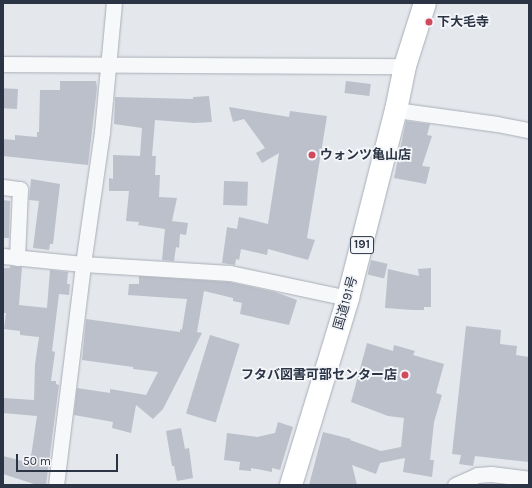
<!DOCTYPE html>
<html>
<head>
<meta charset="utf-8">
<style>
  body { margin:0 }
  #map { position:relative; width:532px; height:488px; overflow:hidden; background:#e4e7ec; font-family:Karla,"Noto Sans JP",sans-serif }
  div>[style] { position:absolute }
  .building>* { inset:0; background:#bbc0ca; transform-origin:0 0 }
  .roads { filter:drop-shadow(0 0 1px #a9aeb7) drop-shadow(0 0 1px #a9aeb7) }
  .minor>* { height:15px; margin:-7.5px; padding:0 7.5px; transform-origin:7.5px; border-radius:7.5px; background:#f7f8fa }
  .highway>* { height:22px; margin:-11px; padding:0 11px; transform-origin:11px; border-radius:11px; background:#fff }
  .dots>* { width:11px; height:11px; translate:-50% -50%; box-sizing:border-box; border:2px solid #f4f6f9; border-radius:50% }
  span { translate:-50% -50%; white-space:nowrap; text-align:center; line-height:1.15; -webkit-text-stroke:3.5px #f4f6f9; paint-order:stroke }
  .shield-label span { padding:1px 3px; background:#f4f6f9; border:1px solid; border-radius:3px; -webkit-text-stroke-width:0 }
  .shield-label { font-size:12px; color:#2b3445; font-weight:700 }
  .poi-label { font-size:13px; color:#2b3445; font-weight:700 }
  .left { translate:0 -50%; text-align:left }
  .right { translate:-100% -50%; text-align:right }
  .street-label { font-size:13px; color:#2b3445 }
  .frame { position:absolute; inset:0; border:4px solid #2b3445; pointer-events:none }
  .scale { position:absolute; left:16px; top:454px; width:102px; height:18px; box-sizing:border-box; border:2px solid #2b3445; border-top:0; padding-left:5px; font-size:12px; line-height:14px; white-space:nowrap; color:#2b3445; -webkit-text-stroke:3px #f4f6f9; paint-order:stroke }
</style>
</head>
<body>
<div id="map">
  <div class="building">
    <i style="clip-path:polygon(60px 81px,96px 81px,97px 88px,88px 165px,3px 156px,3px 139px,15px 140px,15px 135px,37px 137px,37px 132px,39px 132px,40px 90px,60px 90px)"></i>
    <i style="left:346px;top:81px;width:25px;height:12px;rotate:7deg"></i>
    <i style="left:18px;top:89px;width:20px;height:15px;rotate:93deg"></i>
    <i style="clip-path:polygon(209px 96px,212px 122px,194px 123px,155px 120px,152px 156px,156px 156px,155px 175px,160px 175px,159px 197px,177px 198px,172px 221px,188px 223px,186px 235px,180px 234px,179px 248px,176px 247px,174px 261px,162px 260px,165px 229px,138px 225px,139px 222px,126px 221px,129px 191px,109px 191px,109px 178px,113px 179px,113px 155px,140px 156px,142px 128px,114px 124px,115px 97px,193px 99px,193px 97px)"></i>
    <i style="clip-path:polygon(229px 107px,289px 117px,290px 111px,327px 116px,307px 238px,315px 240px,308px 260px,268px 249px,267px 255px,241px 249px,239px 260px,236px 259px,235px 265px,222px 263px,227px 227px,237px 229px,239px 217px,268px 224px,279px 153px,262px 163px,256px 153px,265px 148px,244px 119px,233px 122px)"></i>
    <i style="clip-path:polygon(406px 121px,430px 124px,427px 135px,432px 136px,422px 166px,430px 167px,426px 184px,394px 178px)"></i>
    <i style="clip-path:polygon(31px 179px,60px 184px,53px 244px,50px 244px,49px 250px,33px 248px,39px 201px,29px 200px)"></i>
    <i style="left:224px;top:181px;width:24px;height:24px;rotate:2deg"></i>
    <i style="clip-path:polygon(3px 200px,10px 201px,9px 238px,3px 238px)"></i>
    <i style="left:371px;top:260px;width:17px;height:15px;rotate:13deg"></i>
    <i style="clip-path:polygon(10px 266px,22px 267px,19px 305px,47px 308px,50px 270px,68px 272px,67px 284px,70px 284px,69px 295px,59px 294px,52px 351px,55px 352px,51px 381px,56px 381px,56px 384px,59px 385px,46px 485px,37px 485px,3px 474px,3px 456px,30px 463px,37px 416px,3px 413px,3px 398px,34px 400px,35px 364px,39px 337px,20px 335px,20px 331px,4px 329px,6px 313px,3px 313px,3px 268px,10px 268px)"></i>
    <i style="clip-path:polygon(431px 268px,431px 307px,424px 307px,424px 310px,413px 310px,385px 308px,388px 269px,419px 276px,418px 269px)"></i>
    <i style="clip-path:polygon(139px 276px,229px 282px,275px 292px,297px 300px,289px 325px,240px 314px,242px 303px,233px 301px,233px 298px,204px 291px,197px 332px,202px 333px,163px 409px,153px 419px,136px 405px,131px 433px,112px 428px,113px 422px,74px 415px,77px 388px,110px 393px,110px 389px,146px 395px,158px 372px,133px 369px,133px 367px,82px 360px,86px 319px,180px 332px,180px 329px,182px 330px,187px 299px,128px 295px,129px 284px,139px 284px)"></i>
    <i style="clip-path:polygon(466px 326px,501px 330px,500px 344px,517px 346px,516px 355px,529px 357px,529px 462px,475px 456px,473px 466px,459px 464px,461px 455px,452px 454px)"></i>
    <i style="left:210px;top:335px;width:31px;height:82px;rotate:17deg"></i>
    <i style="clip-path:polygon(367px 343px,393px 351px,394px 345px,415px 351px,413px 355px,444px 364px,436px 393px,442px 395px,434px 422px,430px 460px,434px 460px,432px 477px,403px 472px,405px 458px,380px 463px,376px 474px,352px 465px,357px 485px,309px 485px,323px 432px,351px 439px,350px 440px,381px 451px,401px 447px,404px 418px,388px 416px,351px 402px)"></i>
    <i style="clip-path:polygon(278px 422px,293px 427px,280px 470px,272px 468px,272px 472px,251px 468px,251px 471px,239px 470px,240px 462px,224px 460px,227px 433px,257px 437px,275px 433px)"></i>
    <i style="clip-path:polygon(181px 428px,185px 449px,189px 448px,193px 478px,177px 481px,174px 466px,172px 466px,166px 431px)"></i>
  </div>
  <div class="roads">
    <div class="minor">
      <i style="left:3px;top:64px;width:402px;rotate:0.3deg"></i>
      <i style="left:396px;top:110px;width:102px;rotate:7.9deg"></i>
      <i style="left:497px;top:124px;width:33px;rotate:11deg"></i>
      <i style="left:3px;top:187px;width:17px;rotate:7deg"></i>
      <i style="left:20px;top:189px;width:69px;rotate:92.5deg"></i>
      <i style="left:3px;top:256px;width:80px;rotate:5.7deg"></i>
      <i style="left:83px;top:264px;width:147px;rotate:3.5deg"></i>
      <i style="left:230px;top:273px;width:121px;rotate:12deg"></i>
      <i style="left:56px;top:485px;width:223px;rotate:-83deg"></i>
      <i style="left:83px;top:264px;width:133px;rotate:-81.8deg"></i>
      <i style="left:102px;top:132px;width:130px;rotate:-84.7deg"></i>
      <i style="left:455px;top:485px;width:24px;rotate:-24deg"></i>
      <i style="left:477px;top:475px;width:14px;rotate:-4deg"></i>
      <i style="left:491px;top:474px;width:38px;rotate:7deg"></i>
    </div>
    <div class="highway">
      <i style="left:291px;top:485px;width:195px;rotate:-73deg"></i>
      <i style="left:348px;top:298px;width:194px;rotate:-75.7deg"></i>
      <i style="left:396px;top:110px;width:45px;rotate:-78.4deg"></i>
      <i style="left:405px;top:66px;width:66px;rotate:-72.4deg"></i>
    </div>
  </div>
  <div class="dots">
    <i style="left:429px;top:22px;background:#d1495b"></i>
    <i style="left:312px;top:155px;background:#d1495b"></i>
    <i style="left:405px;top:375px;background:#d1495b"></i>
  </div>
  <div class="shield-label">
    <span style="left:362px;top:245px">191</span>
  </div>
  <div class="poi-label">
    <span class="left" style="left:437px;top:22px">下大毛寺</span>
    <span class="left" style="left:320px;top:155px">ウォンツ亀山店</span>
    <span class="right" style="left:397px;top:375px">フタバ図書可部センター店</span>
  </div>
  <div class="street-label">
    <span style="left:346px;top:303px;rotate:-74deg">国道191号</span>
  </div>
  <div class="frame"></div>
  <div class="scale">50 m</div>
</div>
</body>
</html>
